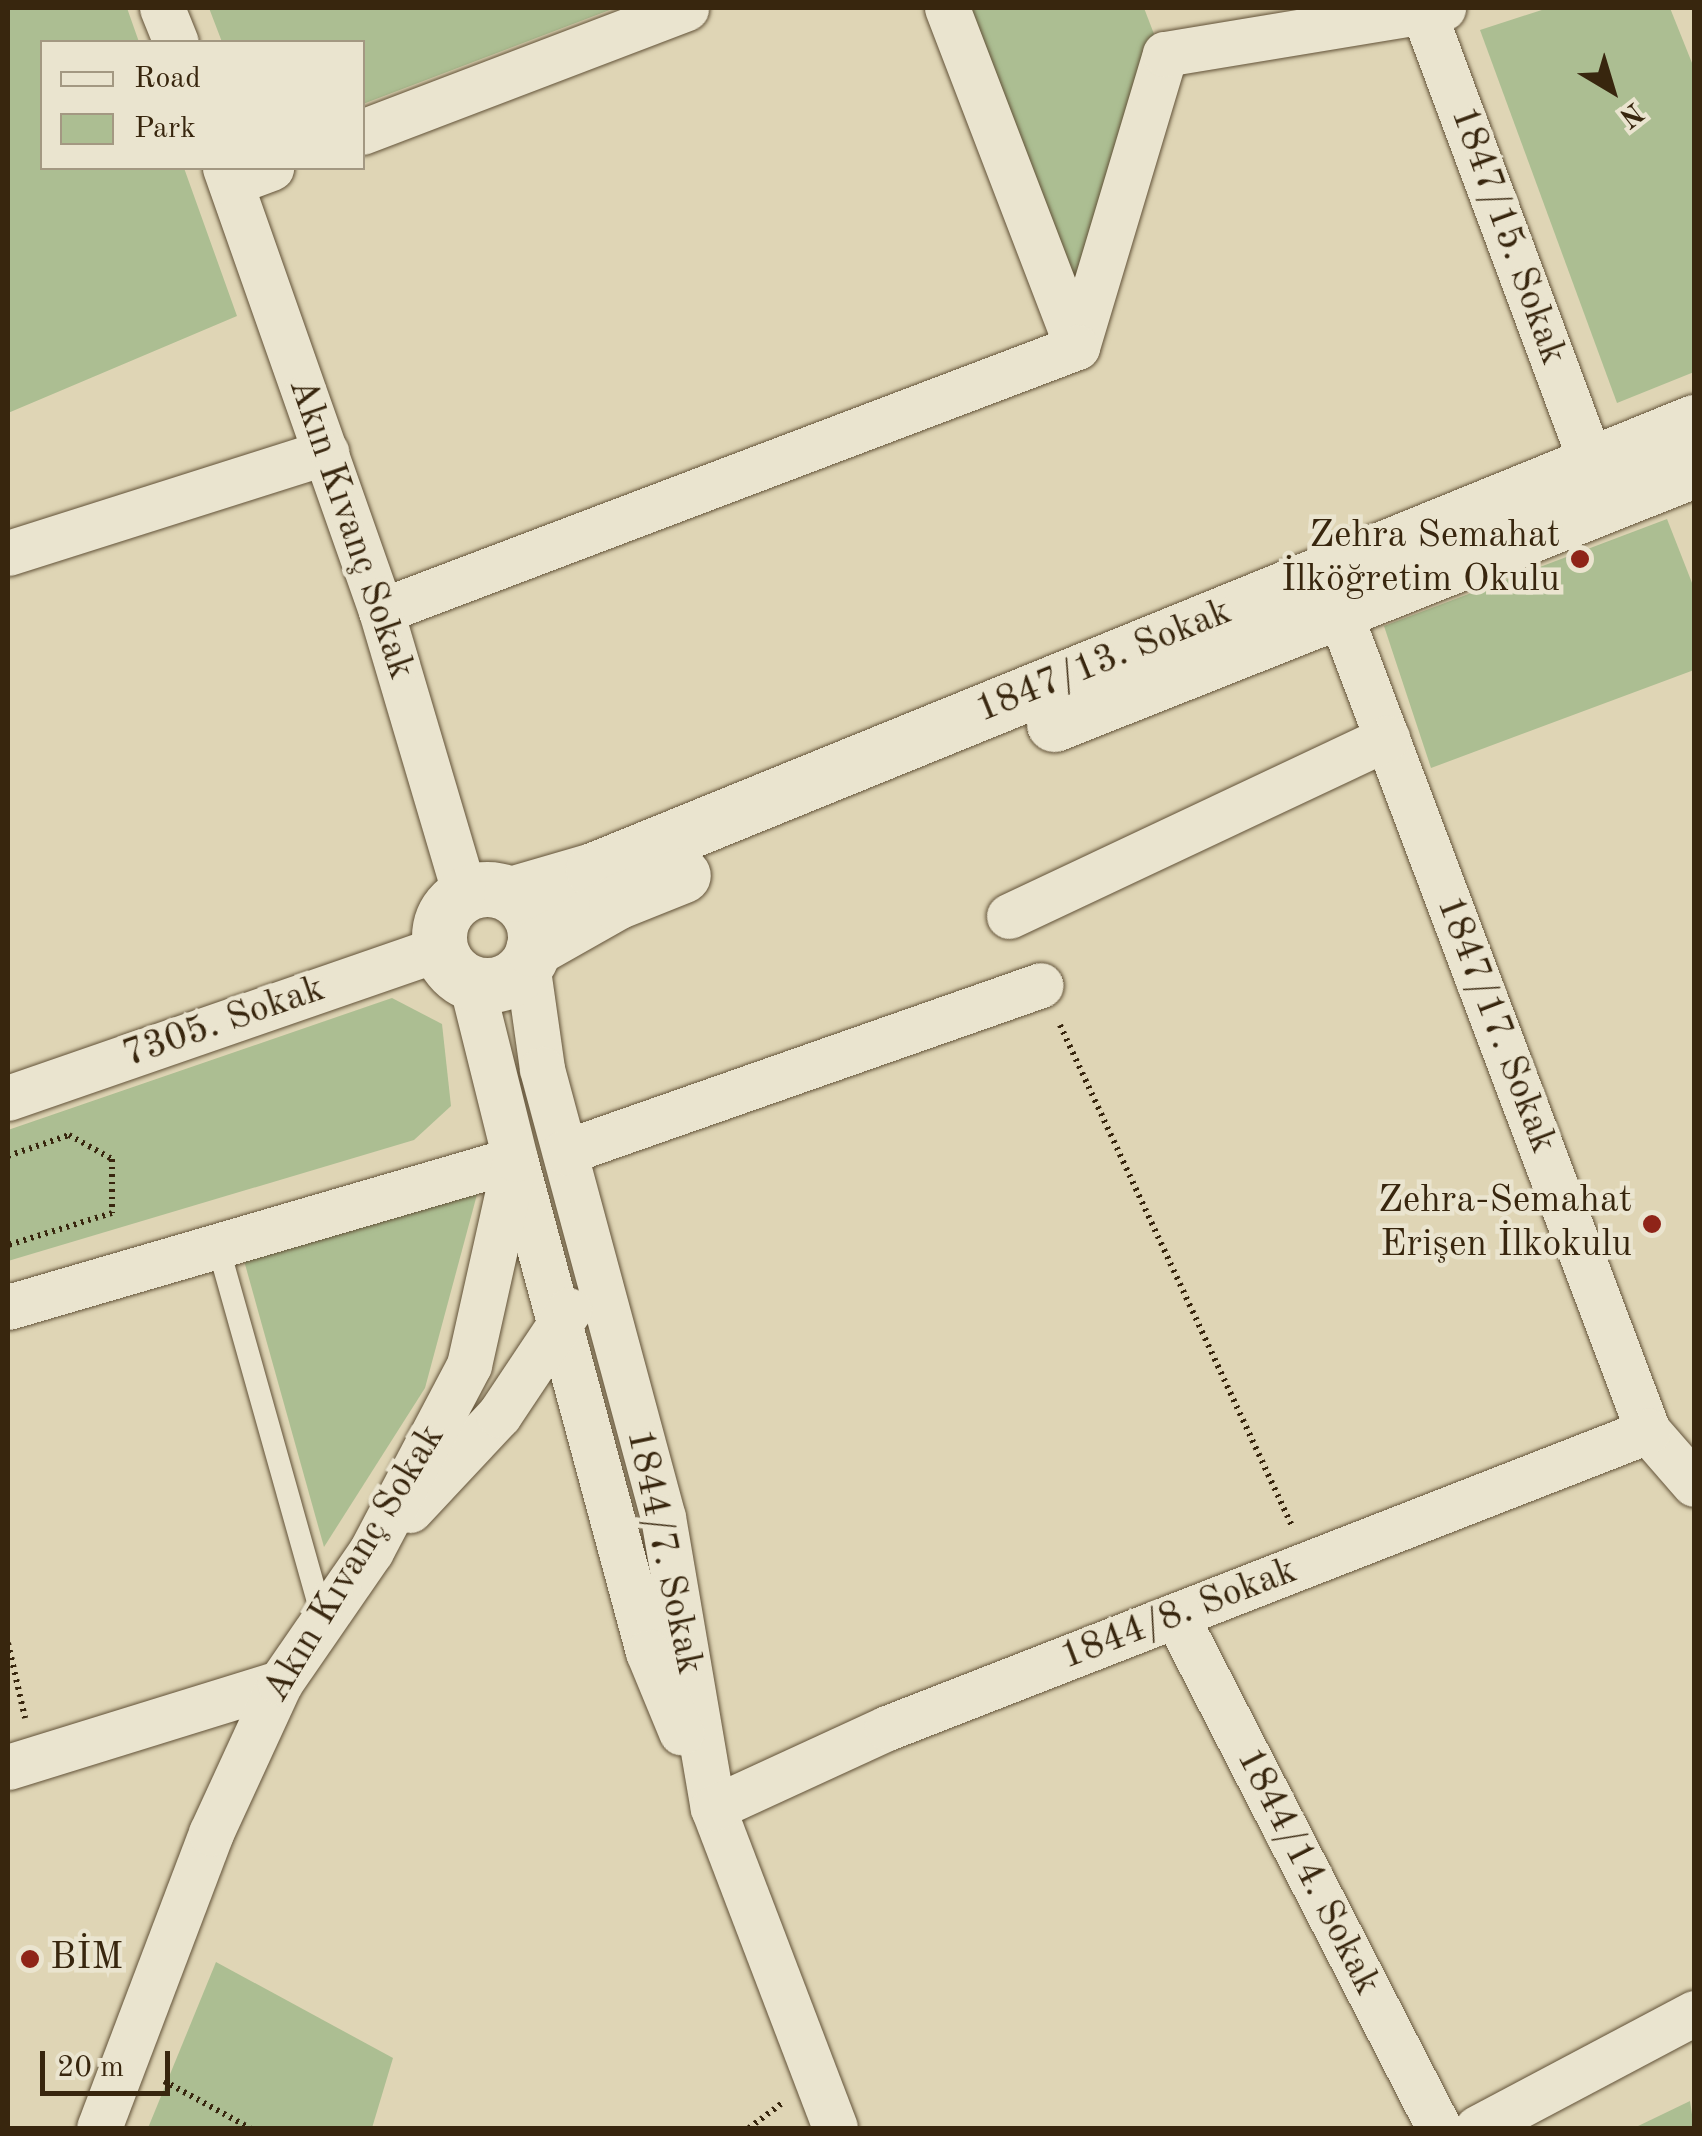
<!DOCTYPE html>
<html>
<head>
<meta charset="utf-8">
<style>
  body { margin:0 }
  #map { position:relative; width:1702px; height:2136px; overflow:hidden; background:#dfd5b5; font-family:"Old Standard TT",serif }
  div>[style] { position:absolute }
  .green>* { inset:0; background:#acbe92 }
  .path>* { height:6px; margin-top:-3px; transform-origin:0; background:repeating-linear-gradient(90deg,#38260e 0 2.5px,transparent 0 7.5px) }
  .roads { filter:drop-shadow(0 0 2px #625238) drop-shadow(0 0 2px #625238) }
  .lane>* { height:22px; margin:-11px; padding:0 11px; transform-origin:11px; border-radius:11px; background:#eae4cf }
  .street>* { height:45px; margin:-22.5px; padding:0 22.5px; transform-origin:22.5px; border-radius:22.5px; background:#eae4cf }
  .secondary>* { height:55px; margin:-27.5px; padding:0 27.5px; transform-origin:27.5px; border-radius:27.5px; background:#eae4cf }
  .secondary>.ring { margin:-27.5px; padding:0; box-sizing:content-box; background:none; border:55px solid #eae4cf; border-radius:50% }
  .dots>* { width:28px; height:28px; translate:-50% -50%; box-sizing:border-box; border:5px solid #eae4cf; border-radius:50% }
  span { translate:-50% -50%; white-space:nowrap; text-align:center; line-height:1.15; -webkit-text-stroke:9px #eae4cf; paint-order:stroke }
  .street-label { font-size:38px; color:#38260e }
  .poi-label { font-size:38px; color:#38260e }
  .right { translate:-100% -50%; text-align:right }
  .left { translate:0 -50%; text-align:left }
  .frame { position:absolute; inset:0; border:10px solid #38260e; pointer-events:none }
  .legend { position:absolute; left:40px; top:40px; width:325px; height:130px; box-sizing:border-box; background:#eae4cf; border:2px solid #a39882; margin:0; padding:12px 18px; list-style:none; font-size:30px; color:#38260e }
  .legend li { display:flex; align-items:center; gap:20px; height:50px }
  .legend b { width:50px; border:2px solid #a39882 }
  .north { position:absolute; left:1562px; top:40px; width:100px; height:100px; -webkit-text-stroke:8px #eae4cf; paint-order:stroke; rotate:142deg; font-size:28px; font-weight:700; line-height:40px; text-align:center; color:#38260e }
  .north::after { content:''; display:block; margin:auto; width:35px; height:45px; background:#38260e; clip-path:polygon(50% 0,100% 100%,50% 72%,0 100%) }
  .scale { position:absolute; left:40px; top:2051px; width:130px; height:45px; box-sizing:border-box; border:5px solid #38260e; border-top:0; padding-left:12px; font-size:30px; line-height:35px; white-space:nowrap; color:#38260e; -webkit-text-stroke:8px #eae4cf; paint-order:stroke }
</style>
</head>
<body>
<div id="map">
  <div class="green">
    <i style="clip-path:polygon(8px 8px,127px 8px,139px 42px,42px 42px,42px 168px,184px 168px,237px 316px,8px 413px)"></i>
    <i style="clip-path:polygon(209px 8px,615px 8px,363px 104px,362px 42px,222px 42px)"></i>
    <i style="clip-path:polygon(969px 8px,1144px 8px,1154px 34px,1076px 284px)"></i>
    <i style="clip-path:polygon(1548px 8px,1670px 8px,1694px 68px,1694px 372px,1617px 403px,1480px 30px)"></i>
    <i style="clip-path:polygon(1667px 519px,1694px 588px,1694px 670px,1431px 768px,1384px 626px)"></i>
    <i style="clip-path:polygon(392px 998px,442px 1024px,451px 1106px,414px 1140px,8px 1261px,8px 1130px)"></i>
    <i style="clip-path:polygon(479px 1187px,425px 1388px,324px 1547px,243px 1257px)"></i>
    <i style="clip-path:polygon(216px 1962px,393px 2058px,372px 2128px,148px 2128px)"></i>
    <i style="clip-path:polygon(1690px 2101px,1694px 2128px,1634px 2128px)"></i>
  </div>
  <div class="path">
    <i style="left:1060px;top:1025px;width:552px;rotate:65.15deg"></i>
    <i style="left:8px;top:1156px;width:65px;rotate:-19deg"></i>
    <i style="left:69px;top:1135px;width:49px;rotate:29.2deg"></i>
    <i style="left:112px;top:1159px;width:54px;rotate:90deg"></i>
    <i style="left:112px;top:1213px;width:109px;rotate:162.9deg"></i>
    <i style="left:8px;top:1643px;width:77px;rotate:77.2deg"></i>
    <i style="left:164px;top:2081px;width:98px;rotate:28.7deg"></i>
    <i style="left:749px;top:2128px;width:41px;rotate:-37.1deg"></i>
  </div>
  <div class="roads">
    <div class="lane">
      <i style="left:218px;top:1246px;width:388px;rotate:74.3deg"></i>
    </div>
    <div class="street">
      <i style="left:162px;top:8px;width:37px;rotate:68deg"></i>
      <i style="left:947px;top:8px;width:363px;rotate:69deg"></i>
      <i style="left:1077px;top:347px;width:306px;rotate:-73.3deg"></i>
      <i style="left:1165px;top:54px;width:282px;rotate:-9.4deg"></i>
      <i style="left:1422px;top:8px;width:487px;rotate:69.6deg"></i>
      <i style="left:362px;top:132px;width:347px;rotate:-20.9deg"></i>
      <i style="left:225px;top:168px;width:470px;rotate:70.6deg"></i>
      <i style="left:381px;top:611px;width:295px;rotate:73.5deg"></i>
      <i style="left:231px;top:183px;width:43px;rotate:-20.6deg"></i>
      <i style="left:8px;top:553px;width:334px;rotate:-17.6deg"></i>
      <i style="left:1338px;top:609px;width:879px;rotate:69.34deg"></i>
      <i style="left:1648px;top:1431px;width:70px;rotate:49deg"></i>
      <i style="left:381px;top:611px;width:744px;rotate:-20.77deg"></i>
      <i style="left:1009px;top:916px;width:418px;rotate:-25.2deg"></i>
      <i style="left:527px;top:963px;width:107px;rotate:81.9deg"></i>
      <i style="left:542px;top:1069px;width:464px;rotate:74.9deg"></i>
      <i style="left:663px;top:1517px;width:295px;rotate:80.3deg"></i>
      <i style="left:713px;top:1808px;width:342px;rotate:69.1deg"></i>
      <i style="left:8px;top:1098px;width:457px;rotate:-19.1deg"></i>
      <i style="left:565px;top:1152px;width:504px;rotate:-19.33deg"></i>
      <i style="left:8px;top:1307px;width:528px;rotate:-16.27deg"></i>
      <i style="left:515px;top:1159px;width:511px;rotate:74.9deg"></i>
      <i style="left:648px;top:1652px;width:87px;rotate:67.6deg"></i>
      <i style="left:410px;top:1510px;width:130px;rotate:-46.9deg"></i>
      <i style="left:499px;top:1415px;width:126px;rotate:-56.3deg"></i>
      <i style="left:1176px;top:1616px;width:576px;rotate:62.81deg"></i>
      <i style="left:8px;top:1767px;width:285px;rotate:-17.2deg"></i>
      <i style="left:713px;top:1808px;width:192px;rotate:-24.7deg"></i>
      <i style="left:887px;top:1728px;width:817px;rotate:-21.32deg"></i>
      <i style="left:99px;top:2128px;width:316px;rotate:-69.2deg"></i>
      <i style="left:211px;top:1833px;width:165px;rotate:-65.3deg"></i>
      <i style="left:280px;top:1683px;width:160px;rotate:-55.4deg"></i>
      <i style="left:371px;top:1551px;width:210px;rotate:-62.2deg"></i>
      <i style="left:469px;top:1365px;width:211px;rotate:-77.4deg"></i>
      <i style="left:515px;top:1159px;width:181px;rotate:-104deg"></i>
      <i style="left:1477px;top:2128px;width:246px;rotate:-27.9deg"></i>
    </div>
    <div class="secondary">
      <i style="left:1054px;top:724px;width:689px;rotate:-21.65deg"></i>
      <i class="ring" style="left:439px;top:889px;width:41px;height:41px"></i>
      <i style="left:511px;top:894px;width:85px;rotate:-16.3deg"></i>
      <i style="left:593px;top:870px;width:1189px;rotate:-22.14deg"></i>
      <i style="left:533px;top:949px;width:95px;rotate:-29.5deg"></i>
      <i style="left:616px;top:902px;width:72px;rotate:-21.9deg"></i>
    </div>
  </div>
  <div class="dots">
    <i style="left:1580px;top:559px;background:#8f2418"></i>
    <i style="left:1652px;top:1224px;background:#8f2418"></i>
    <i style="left:30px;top:1959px;background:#8f2418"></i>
  </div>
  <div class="street-label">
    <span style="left:1507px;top:236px;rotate:70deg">1847/15. Sokak</span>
    <span style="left:350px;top:529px;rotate:71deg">Akın Kıvanç Sokak</span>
    <span style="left:1104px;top:662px;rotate:-22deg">1847/13. Sokak</span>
    <span style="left:224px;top:1023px;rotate:-19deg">7305. Sokak</span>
    <span style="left:1495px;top:1025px;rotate:69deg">1847/17. Sokak</span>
    <span style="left:663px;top:1552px;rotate:78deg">1844/7. Sokak</span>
    <span style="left:355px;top:1564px;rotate:-59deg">Akın Kıvanç Sokak</span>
    <span style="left:1179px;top:1615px;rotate:-21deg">1844/8. Sokak</span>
    <span style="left:1307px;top:1872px;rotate:63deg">1844/14. Sokak</span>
  </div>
  <div class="poi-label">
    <span class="right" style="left:1560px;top:559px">Zehra Semahat<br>İlköğretim Okulu</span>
    <span class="right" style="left:1632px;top:1224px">Zehra-Semahat<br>Erişen İlkokulu</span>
    <span class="left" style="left:50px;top:1959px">BİM</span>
  </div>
  <div class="frame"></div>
  <ul class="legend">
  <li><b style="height:12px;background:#eae4cf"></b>Road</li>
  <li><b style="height:28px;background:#acbe92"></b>Park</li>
  </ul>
  <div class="north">N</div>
  <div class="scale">20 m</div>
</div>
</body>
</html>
